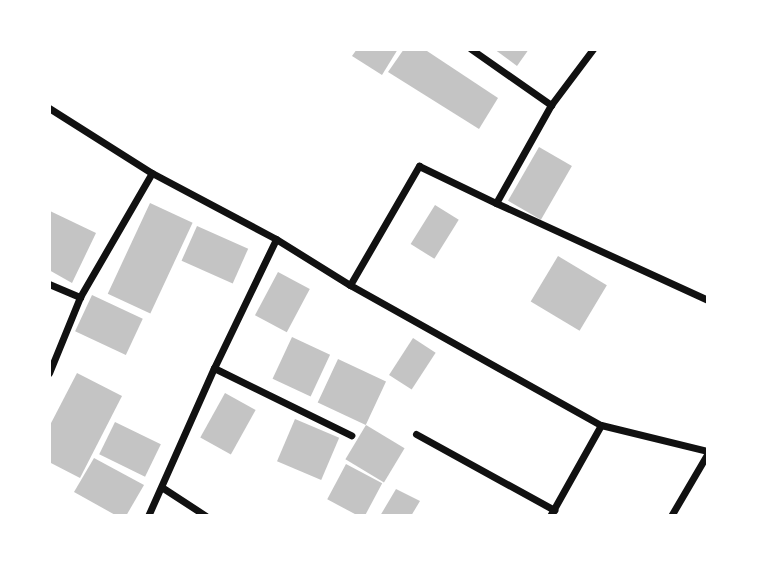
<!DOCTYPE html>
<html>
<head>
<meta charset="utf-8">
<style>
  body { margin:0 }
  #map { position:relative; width:757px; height:565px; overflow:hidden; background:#fff; font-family:Cabin,sans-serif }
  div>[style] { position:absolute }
  .building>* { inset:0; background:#c4c4c4; transform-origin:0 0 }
  .minor>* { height:7px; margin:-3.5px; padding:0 3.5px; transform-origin:3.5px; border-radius:3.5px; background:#111 }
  span { translate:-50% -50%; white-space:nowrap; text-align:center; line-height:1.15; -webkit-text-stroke:6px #fff; paint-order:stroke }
  .frame { position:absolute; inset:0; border:51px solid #fff; pointer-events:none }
</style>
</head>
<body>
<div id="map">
  <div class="building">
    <i style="clip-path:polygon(357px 49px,398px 49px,382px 75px,352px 56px)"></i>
    <i style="clip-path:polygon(404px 49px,424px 49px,498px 98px,479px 129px,388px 72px)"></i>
    <i style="clip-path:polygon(494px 49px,529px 49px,517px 66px)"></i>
    <i style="left:539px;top:147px;width:38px;height:62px;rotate:30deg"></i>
    <i style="left:150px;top:203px;width:47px;height:100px;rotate:25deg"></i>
    <i style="left:435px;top:205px;width:28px;height:46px;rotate:32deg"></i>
    <i style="clip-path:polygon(50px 211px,96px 233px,72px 283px,49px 270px)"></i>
    <i style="left:197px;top:226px;width:56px;height:38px;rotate:24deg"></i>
    <i style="left:558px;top:256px;width:57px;height:53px;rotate:31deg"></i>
    <i style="left:278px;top:272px;width:36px;height:49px;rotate:28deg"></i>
    <i style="left:92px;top:295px;width:56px;height:40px;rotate:25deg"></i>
    <i style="left:292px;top:337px;width:42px;height:46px;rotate:25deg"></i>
    <i style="left:413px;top:338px;width:27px;height:44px;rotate:33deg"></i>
    <i style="left:338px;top:359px;width:53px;height:48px;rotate:25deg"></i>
    <i style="clip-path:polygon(77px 373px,122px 396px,80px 478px,49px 462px,49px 427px)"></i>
    <i style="left:225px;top:393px;width:35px;height:51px;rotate:29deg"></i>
    <i style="left:295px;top:419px;width:48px;height:46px;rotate:23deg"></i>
    <i style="left:115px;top:422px;width:51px;height:36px;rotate:26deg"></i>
    <i style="left:366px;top:425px;width:45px;height:40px;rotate:31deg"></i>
    <i style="clip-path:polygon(94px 458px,144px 485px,126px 516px,117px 516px,74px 492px)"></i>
    <i style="left:346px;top:464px;width:41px;height:40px;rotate:28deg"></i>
    <i style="clip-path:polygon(396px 489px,420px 501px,411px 516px,380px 516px)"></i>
  </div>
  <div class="minor">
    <i style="left:471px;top:49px;width:98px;rotate:35deg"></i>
    <i style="left:49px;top:108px;width:122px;rotate:32.3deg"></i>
    <i style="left:152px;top:173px;width:140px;rotate:28deg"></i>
    <i style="left:276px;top:239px;width:87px;rotate:31.9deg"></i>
    <i style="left:350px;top:285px;width:287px;rotate:29.2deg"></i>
    <i style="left:601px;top:425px;width:110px;rotate:13.7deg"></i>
    <i style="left:496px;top:203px;width:233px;rotate:24.6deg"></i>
    <i style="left:49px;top:284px;width:34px;rotate:23deg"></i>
    <i style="left:350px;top:285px;width:138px;rotate:-59.9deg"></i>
    <i style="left:419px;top:166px;width:85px;rotate:25.7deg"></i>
    <i style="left:496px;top:203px;width:112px;rotate:-60.7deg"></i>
    <i style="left:551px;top:105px;width:70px;rotate:-53.1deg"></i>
    <i style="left:214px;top:368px;width:143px;rotate:-64.3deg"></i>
    <i style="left:49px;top:373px;width:82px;rotate:-67.8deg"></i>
    <i style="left:80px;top:297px;width:143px;rotate:-59.9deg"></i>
    <i style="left:416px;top:434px;width:158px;rotate:28.8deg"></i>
    <i style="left:163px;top:488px;width:51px;rotate:33.1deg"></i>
    <i style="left:148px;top:516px;width:162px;rotate:-66deg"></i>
    <i style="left:214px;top:368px;width:153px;rotate:26.1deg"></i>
    <i style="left:550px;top:516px;width:104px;rotate:-60.7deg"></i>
    <i style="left:671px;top:516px;width:73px;rotate:-59.6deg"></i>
  </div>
  <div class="frame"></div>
</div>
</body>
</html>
